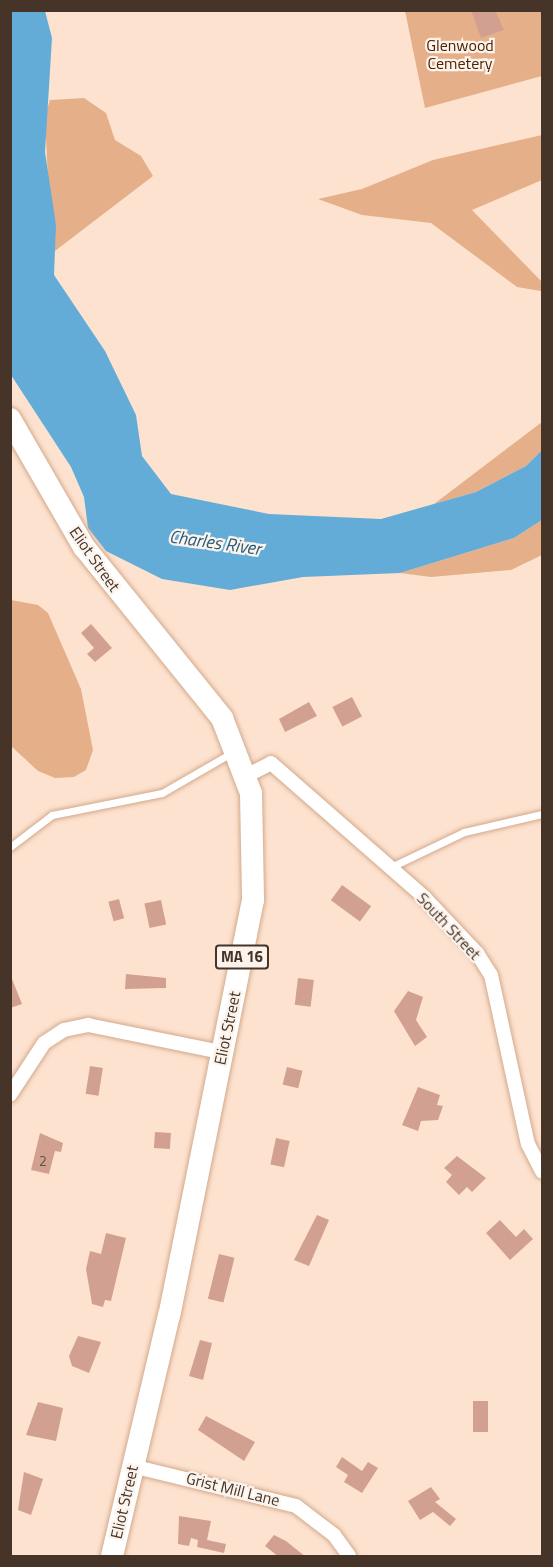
<!DOCTYPE html>
<html>
<head>
<meta charset="utf-8">
<style>
  body { margin:0 }
  #map { position:relative; width:553px; height:1567px; overflow:hidden; background:#fde2cf; font-family:"Titillium Web",sans-serif }
  div>[style] { position:absolute }
  .green>* { inset:0; background:#e5b089 }
  .water>* { inset:0; background:#63acd8 }
  .building>* { inset:0; background:#d2a091; transform-origin:0 0 }
  .roads { filter:drop-shadow(0 0 2px #d3a98b) drop-shadow(0 0 2px #d3a98b) }
  .lane>* { height:7px; margin:-3.5px; padding:0 3.5px; transform-origin:3.5px; border-radius:3.5px; background:#fff }
  .street>* { height:14px; margin:-7px; padding:0 7px; transform-origin:7px; border-radius:7px; background:#fff }
  .primary>* { height:22px; margin:-11px; padding:0 11px; transform-origin:11px; border-radius:11px; background:#fff }
  span { translate:-50% -50%; white-space:nowrap; text-align:center; line-height:1.15; -webkit-text-stroke:4.5px #fcf3ed; paint-order:stroke }
  .number-label { font-size:14px; color:#684f42 }
  .number-label span { -webkit-text-stroke-width:0 }
  .shield-label span { padding:2px 4px; background:#fcf3ed; border:2px solid; border-radius:4px; -webkit-text-stroke-width:0 }
  .shield-label { font-size:15px; color:#453427; font-weight:700 }
  .park-label { font-size:16px; color:#4c2300 }
  .street-label { font-size:16px; color:#453427 }
  .water-label { font-size:18px; color:#245b7a; font-style:italic }
  .frame { position:absolute; inset:0; border:12px solid #453427; pointer-events:none }
</style>
</head>
<body>
<div id="map">
  <div class="green">
    <i style="clip-path:polygon(405px 11px,542px 11px,542px 76px,425px 108px)"></i>
    <i style="clip-path:polygon(84px 98px,106px 113px,115px 140px,141px 156px,153px 176px,51px 254px,56px 225px,49px 202px,45px 116px,50px 100px)"></i>
    <i style="clip-path:polygon(542px 135px,542px 180px,472px 210px,542px 282px,541px 291px,517px 287px,431px 223px,362px 215px,318px 199px,362px 189px,433px 160px)"></i>
    <i style="clip-path:polygon(542px 422px,542px 450px,526px 466px,476px 492px,434px 504px)"></i>
    <i style="clip-path:polygon(542px 520px,542px 555px,511px 570px,431px 577px,400px 573px,514px 538px)"></i>
    <i style="clip-path:polygon(11px 600px,38px 605px,48px 613px,81px 689px,93px 750px,86px 770px,74px 777px,55px 778px,38px 771px,11px 746px)"></i>
  </div>
  <div class="water">
    <i style="clip-path:polygon(11px 10px,45px 11px,52px 38px,45px 152px,56px 225px,54px 275px,105px 351px,136px 415px,142px 456px,171px 494px,269px 514px,381px 519px,476px 492px,526px 466px,542px 450px,542px 520px,514px 538px,400px 573px,303px 577px,230px 590px,162px 579px,106px 551px,88px 528px,84px 497px,71px 467px,11px 375px)"></i>
  </div>
  <div class="building">
    <i style="clip-path:polygon(471px 10px,495px 10px,504px 30px,481px 38px)"></i>
    <i style="clip-path:polygon(91px 624px,112px 648px,95px 662px,87px 654px,94px 648px,81px 633px)"></i>
    <i style="left:352px;top:697px;width:22px;height:22px;rotate:63deg"></i>
    <i style="clip-path:polygon(309px 702px,317px 716px,285px 732px,279px 719px)"></i>
    <i style="left:342px;top:885px;width:36px;height:19px;rotate:36deg"></i>
    <i style="left:119px;top:899px;width:20px;height:11px;rotate:75deg"></i>
    <i style="left:161px;top:900px;width:25px;height:17px;rotate:78deg"></i>
    <i style="clip-path:polygon(10px 974px,22px 1004px,10px 1008px)"></i>
    <i style="clip-path:polygon(126px 974px,166px 978px,166px 988px,125px 989px)"></i>
    <i style="left:298px;top:978px;width:16px;height:27px;rotate:7deg"></i>
    <i style="clip-path:polygon(408px 991px,423px 997px,416px 1020px,427px 1037px,415px 1046px,394px 1011px)"></i>
    <i style="left:90px;top:1066px;width:13px;height:28px;rotate:9deg"></i>
    <i style="left:287px;top:1067px;width:16px;height:18px;rotate:14deg"></i>
    <i style="clip-path:polygon(418px 1087px,440px 1095px,437px 1105px,443px 1106px,438px 1120px,421px 1121px,418px 1131px,402px 1125px)"></i>
    <i style="left:155px;top:1132px;width:16px;height:16px;rotate:4deg"></i>
    <i style="clip-path:polygon(40px 1133px,63px 1143px,61px 1152px,55px 1151px,49px 1174px,31px 1170px)"></i>
    <i style="left:276px;top:1138px;width:14px;height:27px;rotate:12deg"></i>
    <i style="clip-path:polygon(457px 1156px,486px 1178px,472px 1192px,467px 1187px,459px 1195px,446px 1182px,452px 1175px,444px 1168px)"></i>
    <i style="clip-path:polygon(317px 1215px,329px 1220px,309px 1266px,294px 1260px)"></i>
    <i style="clip-path:polygon(500px 1220px,516px 1237px,524px 1229px,533px 1239px,510px 1260px,486px 1233px)"></i>
    <i style="clip-path:polygon(106px 1233px,126px 1238px,111px 1301px,105px 1300px,103px 1307px,92px 1304px,86px 1269px,90px 1251px,101px 1254px)"></i>
    <i style="left:219px;top:1254px;width:16px;height:46px;rotate:14deg"></i>
    <i style="clip-path:polygon(78px 1336px,101px 1342px,89px 1373px,72px 1366px,69px 1356px)"></i>
    <i style="clip-path:polygon(200px 1340px,212px 1343px,203px 1380px,189px 1376px)"></i>
    <i style="left:473px;top:1401px;width:15px;height:31px"></i>
    <i style="clip-path:polygon(38px 1402px,63px 1408px,56px 1441px,26px 1435px)"></i>
    <i style="clip-path:polygon(206px 1416px,255px 1442px,244px 1461px,198px 1430px)"></i>
    <i style="clip-path:polygon(342px 1457px,362px 1471px,368px 1462px,378px 1468px,362px 1493px,344px 1482px,348px 1475px,336px 1467px)"></i>
    <i style="clip-path:polygon(24px 1472px,43px 1479px,31px 1515px,18px 1510px)"></i>
    <i style="clip-path:polygon(431px 1487px,440px 1499px,435px 1502px,456px 1519px,450px 1526px,433px 1512px,420px 1520px,408px 1501px)"></i>
    <i style="clip-path:polygon(179px 1516px,211px 1521px,207px 1540px,226px 1544px,224px 1553px,197px 1547px,198px 1540px,191px 1538px,189px 1546px,178px 1544px)"></i>
    <i style="clip-path:polygon(274px 1535px,286px 1541px,306px 1557px,279px 1557px,265px 1546px)"></i>
  </div>
  <div class="roads">
    <div class="lane">
      <i style="left:10px;top:847px;width:53px;rotate:-37.3deg"></i>
      <i style="left:52px;top:815px;width:112px;rotate:-11.3deg"></i>
      <i style="left:162px;top:793px;width:82px;rotate:-30deg"></i>
      <i style="left:391px;top:867px;width:81px;rotate:-25.6deg"></i>
      <i style="left:464px;top:832px;width:80px;rotate:-13deg"></i>
    </div>
    <div class="street">
      <i style="left:246px;top:776px;width:28px;rotate:-27deg"></i>
      <i style="left:271px;top:763px;width:205px;rotate:41.2deg"></i>
      <i style="left:425px;top:898px;width:76px;rotate:46.6deg"></i>
      <i style="left:477px;top:953px;width:26px;rotate:58deg"></i>
      <i style="left:491px;top:975px;width:173px;rotate:77.7deg"></i>
      <i style="left:528px;top:1144px;width:31px;rotate:63deg"></i>
      <i style="left:10px;top:1095px;width:62px;rotate:-56.8deg"></i>
      <i style="left:44px;top:1043px;width:24px;rotate:-33deg"></i>
      <i style="left:64px;top:1030px;width:25px;rotate:-12deg"></i>
      <i style="left:88px;top:1025px;width:136px;rotate:11.5deg"></i>
      <i style="left:132px;top:1466px;width:169px;rotate:13.7deg"></i>
      <i style="left:296px;top:1506px;width:48px;rotate:37.3deg"></i>
      <i style="left:334px;top:1535px;width:26px;rotate:54deg"></i>
    </div>
    <div class="primary">
      <i style="left:10px;top:419px;width:148px;rotate:60deg"></i>
      <i style="left:84px;top:547px;width:220px;rotate:51.1deg"></i>
      <i style="left:222px;top:718px;width:80px;rotate:68.9deg"></i>
      <i style="left:251px;top:793px;width:107px;rotate:88.9deg"></i>
      <i style="left:253px;top:900px;width:423px;rotate:101.4deg"></i>
      <i style="left:169px;top:1315px;width:248px;rotate:103.3deg"></i>
    </div>
  </div>
  <div class="number-label">
    <span style="left:43px;top:1161px">2</span>
  </div>
  <div class="shield-label">
    <span style="left:242px;top:957px">MA 16</span>
  </div>
  <div class="park-label">
    <span style="left:460px;top:54px">Glenwood<br>Cemetery</span>
  </div>
  <div class="street-label">
    <span style="left:95px;top:559px;rotate:55deg">Eliot Street</span>
    <span style="left:449px;top:926px;rotate:47deg">South Street</span>
    <span style="left:227px;top:1028px;rotate:-78deg">Eliot Street</span>
    <span style="left:233px;top:1489px;rotate:14deg">Grist Mill Lane</span>
    <span style="left:124px;top:1502px;rotate:-77deg">Eliot Street</span>
  </div>
  <div class="water-label">
    <span style="left:215px;top:543px;rotate:8deg">Charles River</span>
  </div>
  <div class="frame"></div>
</div>
</body>
</html>
